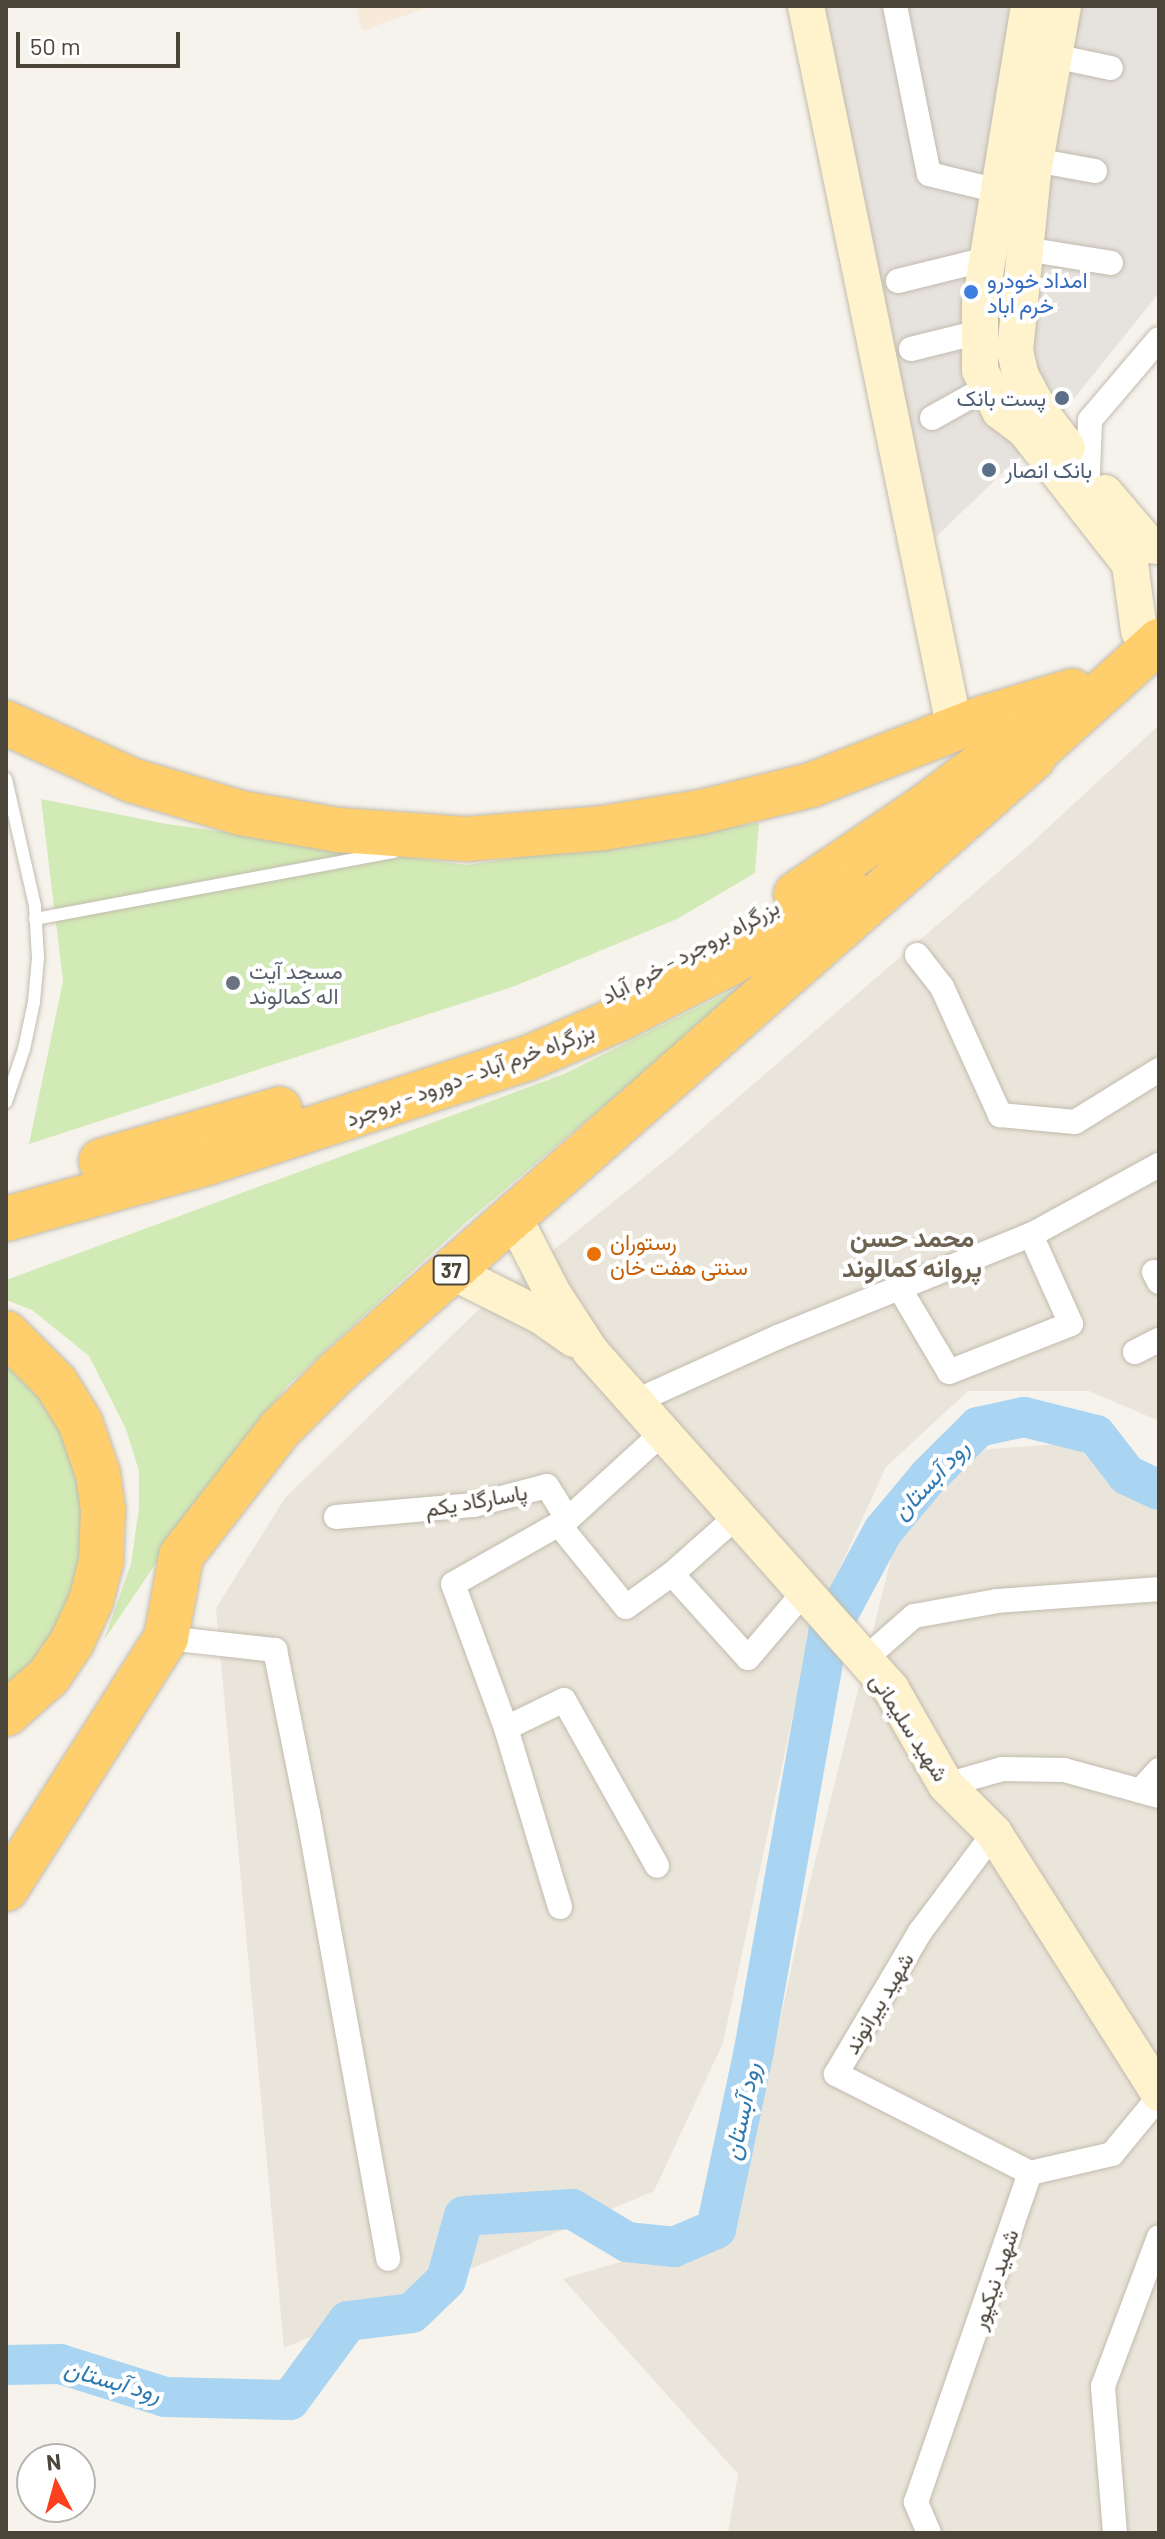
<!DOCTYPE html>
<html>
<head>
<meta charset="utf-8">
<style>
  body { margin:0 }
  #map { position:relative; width:1165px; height:2539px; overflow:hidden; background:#f6f3ec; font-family:Barlow,Vazirmatn,sans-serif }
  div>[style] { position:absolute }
  .residential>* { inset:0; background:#eae5da }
  .commercial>* { inset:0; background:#f7ead8 }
  .industrial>* { inset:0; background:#e6e2dd }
  .green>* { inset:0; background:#d2eab5 }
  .river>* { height:40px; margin:-20px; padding:0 20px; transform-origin:20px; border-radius:20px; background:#a9d4f2 }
  .roads { filter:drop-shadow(0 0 2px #c2bbae) drop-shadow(0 0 2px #c2bbae) }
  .lane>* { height:12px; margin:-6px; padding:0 6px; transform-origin:6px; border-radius:6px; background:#fff }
  .street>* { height:24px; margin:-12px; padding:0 12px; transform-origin:12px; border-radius:12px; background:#fff }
  .secondary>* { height:36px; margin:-18px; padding:0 18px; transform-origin:18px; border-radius:18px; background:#fff3cd }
  .highway>* { height:44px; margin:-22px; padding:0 22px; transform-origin:22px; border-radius:22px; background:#ffcf6e }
  .dots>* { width:22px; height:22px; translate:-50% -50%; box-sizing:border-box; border:4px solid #fff; border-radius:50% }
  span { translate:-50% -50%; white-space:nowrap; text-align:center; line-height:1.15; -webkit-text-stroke:8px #fff; paint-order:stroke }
  .shield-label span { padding:2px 6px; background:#fff; border:2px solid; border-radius:6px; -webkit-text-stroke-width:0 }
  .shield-label { font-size:20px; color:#4b4439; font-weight:700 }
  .shop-label { font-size:22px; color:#366cbe }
  .left { translate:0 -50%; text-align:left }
  .service-label { font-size:22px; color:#4e5e75 }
  .right { translate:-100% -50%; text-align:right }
  .street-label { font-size:22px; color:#4b4439 }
  .worship-label { font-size:22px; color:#5b616d }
  .food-label { font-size:22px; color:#c56008 }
  .water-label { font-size:24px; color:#2e7ab2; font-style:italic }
  .quarter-label { font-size:26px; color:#6e6250; font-weight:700 }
  .frame { position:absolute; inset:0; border:8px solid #4b4439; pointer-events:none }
  .north { position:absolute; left:16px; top:2443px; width:80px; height:80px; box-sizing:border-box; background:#fff; border:2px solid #b7b4b0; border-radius:50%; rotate:354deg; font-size:22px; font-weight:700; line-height:32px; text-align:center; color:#4b4439 }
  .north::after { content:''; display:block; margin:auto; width:28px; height:36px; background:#fc3f1d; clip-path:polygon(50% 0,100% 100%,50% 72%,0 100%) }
  .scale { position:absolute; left:16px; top:32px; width:164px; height:36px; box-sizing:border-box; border:4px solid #4b4439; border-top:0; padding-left:10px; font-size:24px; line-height:28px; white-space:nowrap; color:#4b4439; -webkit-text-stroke:6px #fff; paint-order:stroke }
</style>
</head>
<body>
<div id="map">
  <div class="residential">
    <i style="clip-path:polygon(1159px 725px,1159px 1421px,1089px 1391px,968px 1391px,886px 1467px,811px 1630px,723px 2043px,654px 2191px,284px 2348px,216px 1608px,285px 1498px,475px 1313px,668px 1158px,1025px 849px)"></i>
    <i style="clip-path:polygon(1072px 1443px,1135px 1499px,1159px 1505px,1159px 2533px,728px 2533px,738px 2474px,563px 2279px,623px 2261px,685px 2256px,734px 2239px,808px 1889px,895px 1543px,980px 1450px)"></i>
  </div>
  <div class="commercial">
    <i style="clip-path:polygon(356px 6px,431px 6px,362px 31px)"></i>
  </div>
  <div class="industrial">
    <i style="clip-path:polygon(824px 6px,1159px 6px,1159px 293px,1064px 411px,1040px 413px,1025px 430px,1019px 457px,937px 536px,909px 473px)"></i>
  </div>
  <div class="green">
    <i style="clip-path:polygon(41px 799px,167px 824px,466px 865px,759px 823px,755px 873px,677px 919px,515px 986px,29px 1144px,63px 981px)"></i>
    <i style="clip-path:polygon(755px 979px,465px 1223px,288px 1385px,213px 1479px,104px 1640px,131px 1564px,139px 1508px,139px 1471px,126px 1429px,89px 1356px,32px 1310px,6px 1300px,6px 1280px,564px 1074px)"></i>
    <i style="clip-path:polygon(6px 1353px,65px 1426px,82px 1477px,85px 1563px,61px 1631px,6px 1690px)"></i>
  </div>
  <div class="river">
    <i style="left:6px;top:2365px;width:54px;rotate:-1.1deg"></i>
    <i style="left:60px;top:2364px;width:110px;rotate:17.4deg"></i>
    <i style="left:165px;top:2397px;width:125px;rotate:1.4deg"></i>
    <i style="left:290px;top:2400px;width:98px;rotate:-53.7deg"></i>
    <i style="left:348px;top:2321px;width:64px;rotate:-7.1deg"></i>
    <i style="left:412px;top:2313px;width:47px;rotate:-44.1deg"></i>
    <i style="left:446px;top:2280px;width:66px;rotate:-74.3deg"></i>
    <i style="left:464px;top:2216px;width:108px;rotate:-3.7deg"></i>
    <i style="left:572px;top:2209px;width:64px;rotate:31deg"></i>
    <i style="left:627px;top:2242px;width:47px;rotate:6.1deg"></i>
    <i style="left:674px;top:2247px;width:46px;rotate:-23.2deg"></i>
    <i style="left:716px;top:2229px;width:183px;rotate:-78deg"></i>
    <i style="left:754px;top:2050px;width:424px;rotate:-79.9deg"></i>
    <i style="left:828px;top:1633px;width:116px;rotate:-61.7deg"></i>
    <i style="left:883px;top:1531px;width:70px;rotate:-50.2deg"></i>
    <i style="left:928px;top:1477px;width:71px;rotate:-45deg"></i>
    <i style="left:978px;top:1427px;width:47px;rotate:-12.3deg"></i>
    <i style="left:1024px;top:1417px;width:74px;rotate:14deg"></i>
    <i style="left:1096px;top:1435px;width:51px;rotate:52.2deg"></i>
    <i style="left:1127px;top:1475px;width:35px;rotate:25deg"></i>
  </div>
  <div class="roads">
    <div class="lane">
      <i style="left:6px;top:779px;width:130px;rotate:77.1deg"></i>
      <i style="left:35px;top:906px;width:52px;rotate:86.7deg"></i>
      <i style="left:38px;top:958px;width:44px;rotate:95.2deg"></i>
      <i style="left:34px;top:1002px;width:48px;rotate:102deg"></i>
      <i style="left:24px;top:1049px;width:56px;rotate:108.8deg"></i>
      <i style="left:35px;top:919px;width:365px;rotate:-10.6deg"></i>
    </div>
    <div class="street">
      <i style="left:895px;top:6px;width:171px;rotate:78.6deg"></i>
      <i style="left:929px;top:174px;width:71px;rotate:13.8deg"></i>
      <i style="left:1054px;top:56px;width:58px;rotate:11.9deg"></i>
      <i style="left:1035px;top:160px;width:61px;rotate:10.4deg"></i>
      <i style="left:1025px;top:249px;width:87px;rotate:9.2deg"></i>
      <i style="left:898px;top:281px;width:92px;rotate:-13.9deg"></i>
      <i style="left:911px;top:349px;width:70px;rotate:-14deg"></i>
      <i style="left:932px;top:418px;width:62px;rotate:-29.1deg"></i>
      <i style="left:1088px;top:473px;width:53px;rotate:-87.8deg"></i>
      <i style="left:1090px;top:420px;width:106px;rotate:-49.6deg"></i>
      <i style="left:917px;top:955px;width:41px;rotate:52deg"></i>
      <i style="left:942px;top:987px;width:141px;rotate:65.6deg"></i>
      <i style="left:1000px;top:1115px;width:75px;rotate:5.3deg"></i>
      <i style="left:1075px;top:1122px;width:99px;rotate:-31.8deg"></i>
      <i style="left:1154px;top:1272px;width:11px;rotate:63deg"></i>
      <i style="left:900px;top:1289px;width:96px;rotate:59.4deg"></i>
      <i style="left:949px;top:1372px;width:131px;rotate:-21.5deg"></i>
      <i style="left:1071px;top:1324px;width:98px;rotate:-114.2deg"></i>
      <i style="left:1135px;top:1352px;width:27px;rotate:-27deg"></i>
      <i style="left:634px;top:1402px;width:158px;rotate:-24.3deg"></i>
      <i style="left:778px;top:1337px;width:273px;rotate:-22deg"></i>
      <i style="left:1031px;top:1235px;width:146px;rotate:-28.7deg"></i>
      <i style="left:336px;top:1517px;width:139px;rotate:-5deg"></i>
      <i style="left:474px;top:1505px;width:75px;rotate:-14.6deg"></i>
      <i style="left:547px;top:1486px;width:39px;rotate:58deg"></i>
      <i style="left:568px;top:1519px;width:126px;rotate:-42.4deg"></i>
      <i style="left:560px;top:1526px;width:104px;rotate:50.8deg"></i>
      <i style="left:626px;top:1607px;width:57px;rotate:-35.7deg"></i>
      <i style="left:672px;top:1574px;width:113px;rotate:47.9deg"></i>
      <i style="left:748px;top:1658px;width:88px;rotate:-49.6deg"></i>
      <i style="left:672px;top:1574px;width:87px;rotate:-41.7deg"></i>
      <i style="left:166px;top:1638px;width:110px;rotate:6.3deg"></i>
      <i style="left:275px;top:1650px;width:166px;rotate:78.6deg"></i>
      <i style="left:308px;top:1813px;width:453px;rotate:79.8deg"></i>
      <i style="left:865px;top:1659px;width:65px;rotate:-41.3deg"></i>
      <i style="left:914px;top:1616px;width:84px;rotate:-10.2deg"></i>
      <i style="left:997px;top:1601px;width:162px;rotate:-4.2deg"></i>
      <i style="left:506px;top:1728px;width:64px;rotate:-25.8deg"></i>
      <i style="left:564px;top:1700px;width:190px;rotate:60.7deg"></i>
      <i style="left:946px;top:1785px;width:58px;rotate:-15.9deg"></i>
      <i style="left:1002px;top:1769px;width:62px;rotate:0.9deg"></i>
      <i style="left:1064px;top:1770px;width:98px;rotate:15.3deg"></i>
      <i style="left:1140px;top:1791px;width:28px;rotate:-48deg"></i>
      <i style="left:994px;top:1833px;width:124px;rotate:126.8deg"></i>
      <i style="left:920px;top:1932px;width:165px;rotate:120.6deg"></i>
      <i style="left:836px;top:2074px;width:218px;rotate:27deg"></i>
      <i style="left:560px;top:1907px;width:187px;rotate:-106.8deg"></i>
      <i style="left:506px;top:1728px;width:153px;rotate:-110.2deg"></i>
      <i style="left:453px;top:1584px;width:132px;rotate:-29.5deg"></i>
      <i style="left:929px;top:2533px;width:34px;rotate:-113deg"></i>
      <i style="left:916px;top:2502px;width:348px;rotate:-70.9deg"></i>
      <i style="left:1030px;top:2173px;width:84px;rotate:-13deg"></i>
      <i style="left:1112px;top:2154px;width:74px;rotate:-50.5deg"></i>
      <i style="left:1115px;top:2533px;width:147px;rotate:-94.7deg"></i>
      <i style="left:1103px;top:2386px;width:159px;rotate:-69.4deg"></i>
    </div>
    <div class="secondary">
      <i style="left:806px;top:6px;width:739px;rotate:78.37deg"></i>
      <i style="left:1029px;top:6px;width:302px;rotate:99.3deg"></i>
      <i style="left:980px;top:304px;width:66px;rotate:90deg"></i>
      <i style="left:980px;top:370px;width:46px;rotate:64deg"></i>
      <i style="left:1000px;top:411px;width:31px;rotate:37deg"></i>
      <i style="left:1025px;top:430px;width:170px;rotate:51.9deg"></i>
      <i style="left:1130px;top:564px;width:68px;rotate:82.3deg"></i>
      <i style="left:1063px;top:6px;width:170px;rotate:100.2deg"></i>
      <i style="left:1033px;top:173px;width:179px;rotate:95.8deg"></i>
      <i style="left:1015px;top:351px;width:26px;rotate:77deg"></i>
      <i style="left:1021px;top:376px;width:42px;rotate:61.6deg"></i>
      <i style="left:1041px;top:413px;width:43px;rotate:52.6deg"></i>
      <i style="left:1105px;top:493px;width:68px;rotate:49.8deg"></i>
      <i style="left:1149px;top:545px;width:10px;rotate:6deg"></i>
      <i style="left:513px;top:1216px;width:85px;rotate:62.8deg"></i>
      <i style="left:552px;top:1292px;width:72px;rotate:57deg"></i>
      <i style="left:591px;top:1352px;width:451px;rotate:48.3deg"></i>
      <i style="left:891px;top:1689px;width:111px;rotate:60.2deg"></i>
      <i style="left:946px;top:1785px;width:68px;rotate:45deg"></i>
      <i style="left:994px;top:1833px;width:308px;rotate:57.6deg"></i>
      <i style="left:451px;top:1271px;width:101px;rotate:26.6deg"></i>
      <i style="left:541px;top:1316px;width:40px;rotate:34.9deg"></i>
    </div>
    <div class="highway">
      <i style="left:6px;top:723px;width:137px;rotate:24.5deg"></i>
      <i style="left:131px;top:780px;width:115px;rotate:16.7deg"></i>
      <i style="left:241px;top:813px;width:98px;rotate:9.9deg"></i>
      <i style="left:338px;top:830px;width:129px;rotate:4deg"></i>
      <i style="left:467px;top:839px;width:136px;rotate:-4.6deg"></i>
      <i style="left:603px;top:828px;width:99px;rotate:-9.3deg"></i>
      <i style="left:701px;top:812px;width:113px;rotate:-13.8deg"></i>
      <i style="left:811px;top:785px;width:185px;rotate:-21.3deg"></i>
      <i style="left:983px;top:718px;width:93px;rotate:-16.9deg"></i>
      <i style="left:1009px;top:776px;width:202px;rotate:-42deg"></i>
      <i style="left:796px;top:894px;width:158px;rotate:-34.2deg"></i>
      <i style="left:927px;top:805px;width:113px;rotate:-37.1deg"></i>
      <i style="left:101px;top:1161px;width:186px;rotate:-16.2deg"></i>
      <i style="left:6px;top:1219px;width:212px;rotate:-15.6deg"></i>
      <i style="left:210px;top:1162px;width:332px;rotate:-18.1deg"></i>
      <i style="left:526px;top:1059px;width:101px;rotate:-23.3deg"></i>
      <i style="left:619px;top:1019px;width:125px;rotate:-26.6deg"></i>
      <i style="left:731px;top:963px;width:139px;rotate:-31.2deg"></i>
      <i style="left:6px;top:1333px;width:71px;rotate:45deg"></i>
      <i style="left:56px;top:1383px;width:46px;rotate:58.4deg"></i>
      <i style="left:80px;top:1422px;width:55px;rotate:70.9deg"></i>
      <i style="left:98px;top:1474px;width:36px;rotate:82deg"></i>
      <i style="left:103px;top:1510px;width:52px;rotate:92.2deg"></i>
      <i style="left:101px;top:1562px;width:40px;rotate:104.4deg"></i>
      <i style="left:91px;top:1601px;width:45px;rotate:114.9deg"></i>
      <i style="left:72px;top:1642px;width:41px;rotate:124.1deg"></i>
      <i style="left:49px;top:1676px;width:57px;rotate:138.5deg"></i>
      <i style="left:6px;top:1889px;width:298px;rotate:-57.5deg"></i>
      <i style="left:166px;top:1638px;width:83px;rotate:-79.6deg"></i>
      <i style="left:181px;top:1556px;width:160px;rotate:-52.1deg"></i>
      <i style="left:279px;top:1430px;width:83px;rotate:-45deg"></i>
      <i style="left:338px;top:1371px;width:927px;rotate:-41.41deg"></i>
    </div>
  </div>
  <div class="dots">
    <i style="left:971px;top:292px;background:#3f7fe0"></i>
    <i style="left:1062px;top:398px;background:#5c6f8a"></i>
    <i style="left:989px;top:470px;background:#5c6f8a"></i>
    <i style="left:233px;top:983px;background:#6b7280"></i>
    <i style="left:594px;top:1254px;background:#e8710a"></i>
  </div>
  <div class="shield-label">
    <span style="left:451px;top:1270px">37</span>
  </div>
  <div class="shop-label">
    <span class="left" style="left:987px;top:292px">امداد خودرو<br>خرم اباد</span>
  </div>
  <div class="service-label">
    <span class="right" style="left:1046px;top:398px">پست بانک</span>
    <span class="left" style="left:1005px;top:470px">بانک انصار</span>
  </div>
  <div class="street-label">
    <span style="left:690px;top:951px;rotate:-28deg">بزرگراه بروجرد - خرم آباد</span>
    <span style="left:470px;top:1074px;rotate:-20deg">بزرگراه خرم آباد - دورود - بروجرد</span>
    <span style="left:476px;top:1500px;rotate:-10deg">پاسارگاد یکم</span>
    <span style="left:910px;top:1727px;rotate:57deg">شهید سلیمانی</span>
    <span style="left:878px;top:2003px;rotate:-59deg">شهید بیرانوند</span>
    <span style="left:994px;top:2279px;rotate:-71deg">شهید نیکپور</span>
  </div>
  <div class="worship-label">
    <span class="left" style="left:249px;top:983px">مسجد آیت<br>اله کمالوند</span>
  </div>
  <div class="food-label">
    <span class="left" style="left:610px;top:1254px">رستوران<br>سنتی هفت خان</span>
  </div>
  <div class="water-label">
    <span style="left:930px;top:1479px;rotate:-47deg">رود آبستان</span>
    <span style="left:741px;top:2111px;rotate:-78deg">رود آبستان</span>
    <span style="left:113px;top:2380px;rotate:16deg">رود آبستان</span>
  </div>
  <div class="quarter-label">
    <span style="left:912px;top:1252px">محمد حسن<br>پروانه کمالوند</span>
  </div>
  <div class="frame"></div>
  <div class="north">N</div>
  <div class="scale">50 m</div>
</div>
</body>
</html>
